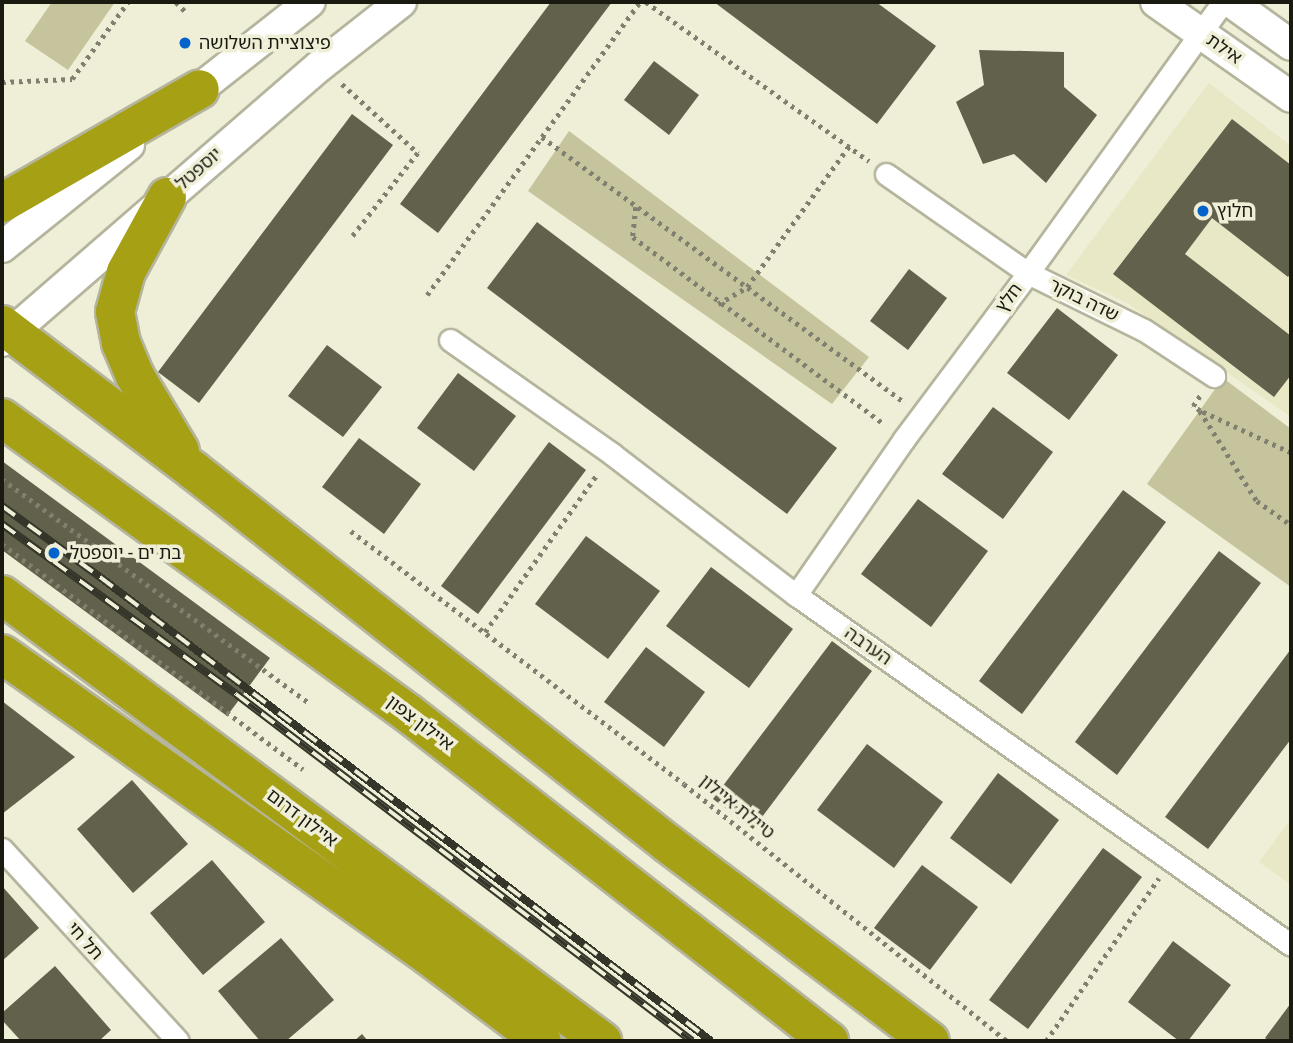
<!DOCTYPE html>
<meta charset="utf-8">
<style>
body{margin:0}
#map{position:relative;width:1293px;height:1043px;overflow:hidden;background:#efeed6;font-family:Roboto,"Noto Sans Hebrew",sans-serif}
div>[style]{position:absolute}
.built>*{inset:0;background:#e8e8c7}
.green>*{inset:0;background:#c5c49c}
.building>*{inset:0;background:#62624c}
.path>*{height:4.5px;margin-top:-2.25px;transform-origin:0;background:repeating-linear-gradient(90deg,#818070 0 3.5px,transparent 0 8.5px)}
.roads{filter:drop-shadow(2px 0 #b5b59e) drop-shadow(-2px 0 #b5b59e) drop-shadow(0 2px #b5b59e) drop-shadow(0 -2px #b5b59e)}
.street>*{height:21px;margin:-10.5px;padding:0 10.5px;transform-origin:10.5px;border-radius:10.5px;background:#fff}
.secondary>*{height:30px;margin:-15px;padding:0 15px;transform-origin:15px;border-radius:15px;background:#fff}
.highway>*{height:38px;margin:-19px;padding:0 19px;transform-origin:19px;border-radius:19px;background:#a6a015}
.rail>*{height:8px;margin-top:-4px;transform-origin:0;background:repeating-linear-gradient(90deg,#efeed6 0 16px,#35352a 0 32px);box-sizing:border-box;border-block:2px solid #35352a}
.dots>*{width:19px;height:19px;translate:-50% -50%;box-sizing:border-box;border:4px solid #efeed6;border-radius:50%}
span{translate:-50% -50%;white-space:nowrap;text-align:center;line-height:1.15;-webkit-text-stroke:7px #efeed6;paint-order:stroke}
.poi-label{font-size:18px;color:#1a1a11}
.left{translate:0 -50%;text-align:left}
.street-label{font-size:18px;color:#1a1a11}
.frame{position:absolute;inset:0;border:4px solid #1a1a11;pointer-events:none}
</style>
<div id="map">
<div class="built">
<div style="clip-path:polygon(1209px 83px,1291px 146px,1291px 417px,1127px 303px,1066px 275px)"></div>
<div style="clip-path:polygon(1291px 819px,1291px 885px,1259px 862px)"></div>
</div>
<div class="green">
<div style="clip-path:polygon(52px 2px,115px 2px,68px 70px,25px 41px)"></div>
<div style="clip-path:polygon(569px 131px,869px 357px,832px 404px,528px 191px)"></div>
<div style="clip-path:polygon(1223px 378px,1291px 429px,1291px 587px,1147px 484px)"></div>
</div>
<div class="building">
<div style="clip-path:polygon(551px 2px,612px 2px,438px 233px,400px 204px)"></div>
<div style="clip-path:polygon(714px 2px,876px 2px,936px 46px,877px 124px)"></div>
<div style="clip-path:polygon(979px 50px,1064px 52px,1064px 87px,1097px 115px,1046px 183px,1014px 154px,983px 164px,956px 102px,984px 85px)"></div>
<div style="clip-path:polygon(654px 61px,699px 95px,669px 135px,624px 100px)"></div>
<div style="clip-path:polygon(352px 114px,393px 145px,199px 403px,158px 372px)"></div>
<div style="clip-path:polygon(1232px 119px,1291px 165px,1291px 273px,1288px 277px,1212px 218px,1185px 254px,1291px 336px,1291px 375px,1274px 397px,1113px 274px)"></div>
<div style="clip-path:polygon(537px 222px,837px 448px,787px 514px,487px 288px)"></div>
<div style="clip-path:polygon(909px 269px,947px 298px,908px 350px,870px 321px)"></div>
<div style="clip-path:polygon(1057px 308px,1118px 355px,1069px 420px,1007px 373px)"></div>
<div style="clip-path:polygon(327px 345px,382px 387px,343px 437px,288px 396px)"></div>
<div style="clip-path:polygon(458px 373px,516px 416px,474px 471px,417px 428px)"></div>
<div style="clip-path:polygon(993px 407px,1053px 452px,1003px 519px,942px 474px)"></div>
<div style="clip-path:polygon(359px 438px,421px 484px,384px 534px,322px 487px)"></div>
<div style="clip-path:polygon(549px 442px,586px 470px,478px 614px,441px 586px)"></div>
<div style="clip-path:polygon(2px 461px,270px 658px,227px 716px,2px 550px)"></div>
<div style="clip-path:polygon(1123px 490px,1166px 522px,1022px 714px,979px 681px)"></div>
<div style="clip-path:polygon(918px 499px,988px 551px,931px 627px,861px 574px)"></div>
<div style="clip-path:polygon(586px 536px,660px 591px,608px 659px,535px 604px)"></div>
<div style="clip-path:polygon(1219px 551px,1261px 583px,1117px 775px,1075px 742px)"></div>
<div style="clip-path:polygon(711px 567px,793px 629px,749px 688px,666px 626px)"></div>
<div style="clip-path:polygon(832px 641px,872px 671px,753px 829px,713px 799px)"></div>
<div style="clip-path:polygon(646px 647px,705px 692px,664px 747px,604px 702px)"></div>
<div style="clip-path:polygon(1291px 649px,1291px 739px,1208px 849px,1165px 817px)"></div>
<div style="clip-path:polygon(2px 701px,75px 757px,2px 814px)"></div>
<div style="clip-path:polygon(867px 744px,943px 802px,894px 868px,817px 810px)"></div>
<div style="clip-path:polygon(998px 773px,1059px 820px,1011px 884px,950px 838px)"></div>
<div style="clip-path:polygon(132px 780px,188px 844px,133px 893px,77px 829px)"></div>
<div style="clip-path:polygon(1103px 848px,1142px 877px,1028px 1029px,989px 1000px)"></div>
<div style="clip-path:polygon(212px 860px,265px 922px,203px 975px,150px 913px)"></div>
<div style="clip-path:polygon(922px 865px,978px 907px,930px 970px,874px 928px)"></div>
<div style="clip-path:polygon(2px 886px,39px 928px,2px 961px)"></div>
<div style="clip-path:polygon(281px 938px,334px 1000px,286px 1041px,260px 1041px,218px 991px)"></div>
<div style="clip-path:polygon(1173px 941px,1231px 985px,1188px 1041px,1179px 1041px,1128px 1002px)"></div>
<div style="clip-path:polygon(55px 966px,111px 1030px,99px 1041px,21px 1041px,2px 1020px,2px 1013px)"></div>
<div style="clip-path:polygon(1291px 1003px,1291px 1041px,1269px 1041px,1265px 1038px)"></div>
<div style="clip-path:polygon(362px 1034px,368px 1041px,354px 1041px)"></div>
</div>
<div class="path">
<div style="left:176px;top:2px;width:16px;rotate:45deg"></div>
<div style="left:646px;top:2px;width:274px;rotate:35.5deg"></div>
<div style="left:2px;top:82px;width:70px;rotate:-2.5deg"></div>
<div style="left:72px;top:79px;width:95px;rotate:-54deg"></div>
<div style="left:342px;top:84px;width:103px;rotate:42.2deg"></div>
<div style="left:418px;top:153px;width:107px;rotate:128.2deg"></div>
<div style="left:542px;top:137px;width:450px;rotate:36.2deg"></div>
<div style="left:636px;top:207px;width:30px;rotate:96deg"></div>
<div style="left:633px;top:237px;width:314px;rotate:36.7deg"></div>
<div style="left:427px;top:295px;width:362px;rotate:-54deg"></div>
<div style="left:718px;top:304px;width:34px;rotate:-30deg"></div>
<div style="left:747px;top:287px;width:174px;rotate:-54.1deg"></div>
<div style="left:1200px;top:411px;width:9px;rotate:-144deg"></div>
<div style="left:1193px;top:406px;width:14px;rotate:-56deg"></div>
<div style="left:1291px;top:453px;width:100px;rotate:-155.2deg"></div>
<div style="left:1200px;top:411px;width:107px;rotate:57.7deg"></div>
<div style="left:1257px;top:501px;width:42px;rotate:35.2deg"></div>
<div style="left:2px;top:479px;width:379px;rotate:36.1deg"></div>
<div style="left:351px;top:531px;width:418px;rotate:37.2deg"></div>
<div style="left:684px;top:784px;width:413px;rotate:38.5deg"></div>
<div style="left:2px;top:544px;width:376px;rotate:36.8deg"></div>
<div style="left:485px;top:632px;width:195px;rotate:-54.6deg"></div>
<div style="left:1046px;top:1041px;width:198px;rotate:-55.3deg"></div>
</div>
<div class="roads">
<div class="street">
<div style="left:886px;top:174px;width:173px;rotate:34.9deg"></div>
<div style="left:1028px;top:273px;width:129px;rotate:26.2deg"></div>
<div style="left:1144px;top:330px;width:84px;rotate:33.3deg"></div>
<div style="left:450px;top:340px;width:198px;rotate:35.1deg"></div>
<div style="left:612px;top:454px;width:232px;rotate:37.5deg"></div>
<div style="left:796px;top:595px;width:606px;rotate:35.26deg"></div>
<div style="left:796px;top:595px;width:190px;rotate:-55.3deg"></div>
<div style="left:904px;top:439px;width:207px;rotate:-53.2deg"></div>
<div style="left:1028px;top:273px;width:334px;rotate:-54.3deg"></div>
<div style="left:2px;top:849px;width:260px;rotate:47.5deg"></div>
</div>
<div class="secondary">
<div style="left:1156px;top:2px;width:165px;rotate:35.1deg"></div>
<div style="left:1231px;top:2px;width:74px;rotate:35.6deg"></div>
<div style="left:184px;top:101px;width:160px;rotate:-38.2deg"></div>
<div style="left:2px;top:247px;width:163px;rotate:-38.8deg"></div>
<div style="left:2px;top:341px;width:422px;rotate:-40.9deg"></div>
<div style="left:321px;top:65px;width:102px;rotate:-38.2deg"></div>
</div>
<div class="highway">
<div style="left:167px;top:197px;width:85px;rotate:118.7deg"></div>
<div style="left:126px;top:272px;width:41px;rotate:105.4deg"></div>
<div style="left:115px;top:312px;width:32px;rotate:79deg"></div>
<div style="left:121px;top:343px;width:36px;rotate:67deg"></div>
<div style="left:135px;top:376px;width:87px;rotate:59deg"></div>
<div style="left:2px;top:203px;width:228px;rotate:-29.9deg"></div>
<div style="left:2px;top:325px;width:240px;rotate:37.2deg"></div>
<div style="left:193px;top:470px;width:603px;rotate:38.2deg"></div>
<div style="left:667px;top:843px;width:329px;rotate:37deg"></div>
<div style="left:2px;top:418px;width:502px;rotate:36deg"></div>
<div style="left:408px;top:713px;width:534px;rotate:37.92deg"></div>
<div style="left:2px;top:595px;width:748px;rotate:36.62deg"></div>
<div style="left:2px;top:654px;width:523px;rotate:35.27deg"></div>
<div style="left:429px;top:956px;width:141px;rotate:37deg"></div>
</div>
</div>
<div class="rail">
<div style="left:2px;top:506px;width:121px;rotate:35.9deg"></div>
<div style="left:100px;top:577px;width:767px;rotate:37.21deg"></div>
<div style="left:2px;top:524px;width:289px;rotate:36deg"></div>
<div style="left:236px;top:694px;width:573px;rotate:37.27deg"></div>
</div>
<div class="dots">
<div style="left:185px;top:43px;background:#0363cb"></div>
<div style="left:1203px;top:211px;background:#0363cb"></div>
<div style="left:54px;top:553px;background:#0363cb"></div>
</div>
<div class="poi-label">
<span class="left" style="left:199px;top:43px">פיצוציית השלושה</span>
<span class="left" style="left:1217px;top:211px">חלוץ</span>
<span class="left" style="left:70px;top:553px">בת ים - יוספטל</span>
</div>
<div class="street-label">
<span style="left:1224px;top:49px;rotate:35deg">אילת</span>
<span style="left:199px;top:169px;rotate:-41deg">יוספטל</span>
<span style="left:1009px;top:298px;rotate:-53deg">חלץ</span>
<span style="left:1084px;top:300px;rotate:26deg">שדה בוקר</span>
<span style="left:868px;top:646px;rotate:35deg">הערבה</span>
<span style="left:420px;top:723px;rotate:37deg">איילון צפון</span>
<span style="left:737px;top:807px;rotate:39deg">טיילת איילון</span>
<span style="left:302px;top:818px;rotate:37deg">איילון דרום</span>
<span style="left:85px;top:941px;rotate:48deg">תל חי</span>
</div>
<div class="frame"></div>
</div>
